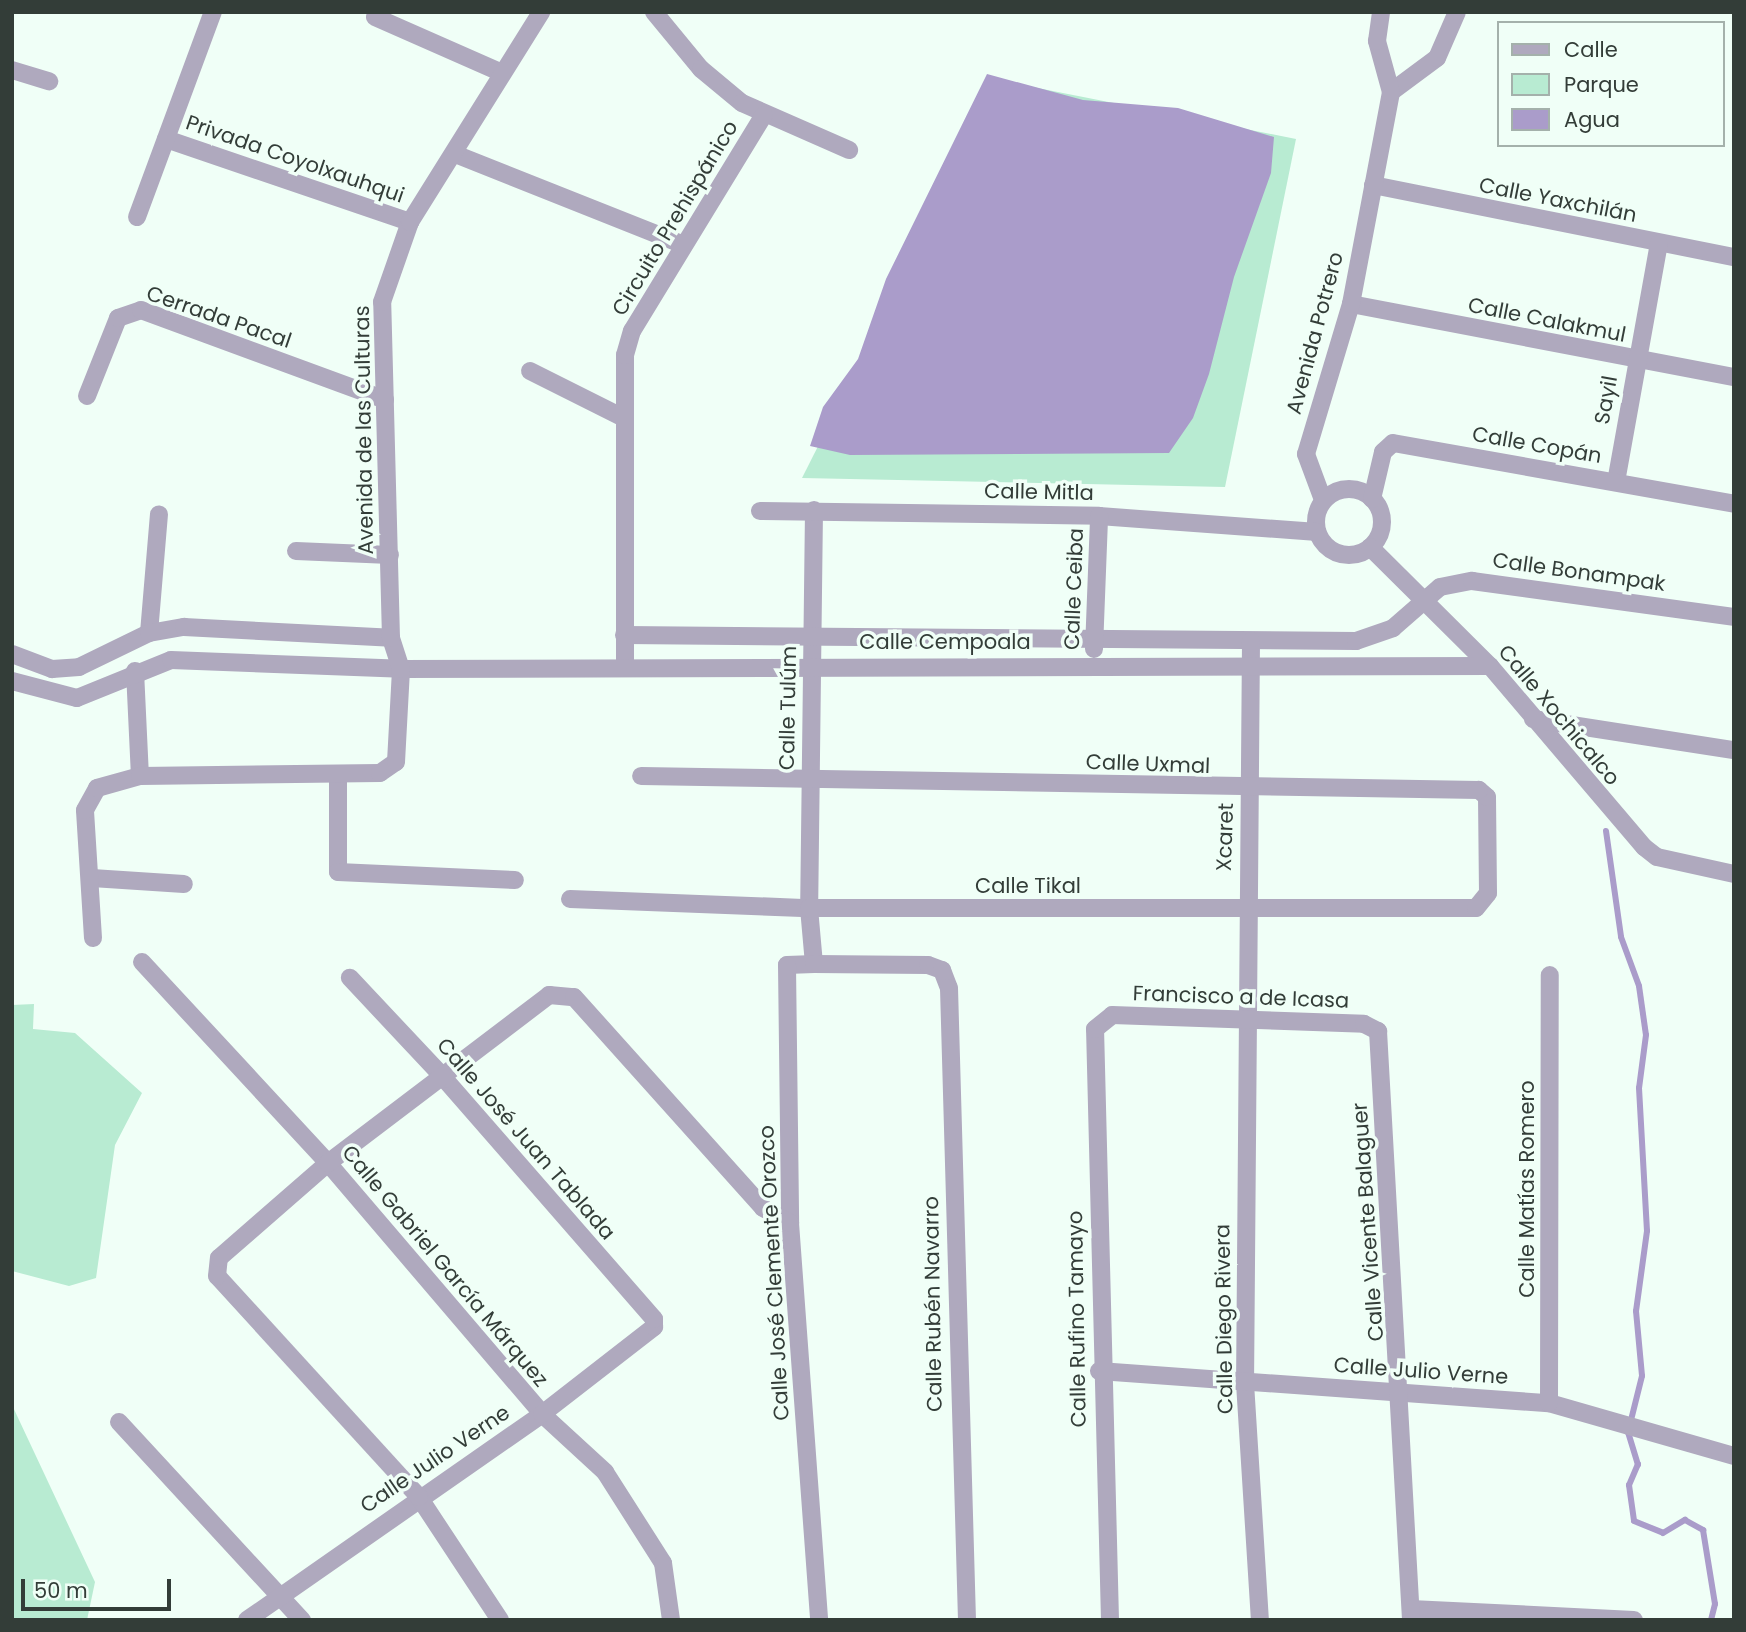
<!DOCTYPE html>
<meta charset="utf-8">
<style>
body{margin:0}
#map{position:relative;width:1746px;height:1632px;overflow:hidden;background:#f0fff7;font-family:Poppins,sans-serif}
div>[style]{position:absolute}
.green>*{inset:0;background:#b8ebd2}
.water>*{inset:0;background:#aa9cca}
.stream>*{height:6px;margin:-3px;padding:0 3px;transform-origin:3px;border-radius:3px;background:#aa9cca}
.street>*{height:18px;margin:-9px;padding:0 9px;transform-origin:9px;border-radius:9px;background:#afa9be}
.street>.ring{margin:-9px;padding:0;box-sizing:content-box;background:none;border:18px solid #afa9be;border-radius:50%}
span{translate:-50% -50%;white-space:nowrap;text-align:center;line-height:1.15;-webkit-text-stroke:7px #f0fff7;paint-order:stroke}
.street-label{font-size:21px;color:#333d38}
.frame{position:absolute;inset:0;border:14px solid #333d38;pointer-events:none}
.legend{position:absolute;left:1497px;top:21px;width:228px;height:126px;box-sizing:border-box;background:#f0fff7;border:2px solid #a4b1ab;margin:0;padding:9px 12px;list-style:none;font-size:21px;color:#333d38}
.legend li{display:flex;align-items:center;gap:14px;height:35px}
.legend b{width:35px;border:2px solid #a4b1ab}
.scale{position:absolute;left:21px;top:1579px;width:150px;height:32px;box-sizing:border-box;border:4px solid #333d38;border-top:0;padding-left:9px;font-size:21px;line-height:24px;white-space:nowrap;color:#333d38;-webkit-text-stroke:5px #f0fff7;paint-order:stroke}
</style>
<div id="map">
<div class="green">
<div style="clip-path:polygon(1002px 81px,1296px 139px,1225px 487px,802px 478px)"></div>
<div style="clip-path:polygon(34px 1004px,33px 1029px,75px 1033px,142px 1093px,115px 1145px,96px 1278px,69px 1286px,12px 1271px,12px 1005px)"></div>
<div style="clip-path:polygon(12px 1405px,95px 1582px,87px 1620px,12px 1620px)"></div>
</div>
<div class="water">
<div style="clip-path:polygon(987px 74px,1083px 100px,1178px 108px,1274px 137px,1271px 173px,1234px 277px,1209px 374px,1193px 418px,1169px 453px,850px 455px,810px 446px,823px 407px,858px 359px,886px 279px)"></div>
</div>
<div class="stream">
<div style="left:1606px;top:831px;width:107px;rotate:81.9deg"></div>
<div style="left:1621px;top:937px;width:52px;rotate:69.8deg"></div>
<div style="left:1639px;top:986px;width:49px;rotate:81.9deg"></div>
<div style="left:1646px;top:1035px;width:53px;rotate:97.5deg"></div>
<div style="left:1639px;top:1088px;width:143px;rotate:86.8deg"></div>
<div style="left:1647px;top:1231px;width:81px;rotate:97.8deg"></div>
<div style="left:1636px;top:1311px;width:65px;rotate:84.7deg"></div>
<div style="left:1642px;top:1376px;width:58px;rotate:104deg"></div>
<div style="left:1628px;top:1432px;width:34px;rotate:73deg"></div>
<div style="left:1638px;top:1464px;width:23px;rotate:113deg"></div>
<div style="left:1629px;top:1485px;width:36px;rotate:82deg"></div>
<div style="left:1634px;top:1521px;width:31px;rotate:22deg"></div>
<div style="left:1663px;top:1533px;width:26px;rotate:-31deg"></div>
<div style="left:1685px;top:1520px;width:21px;rotate:29deg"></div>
<div style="left:1703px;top:1530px;width:75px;rotate:80.8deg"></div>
<div style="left:1715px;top:1604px;width:16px;rotate:104deg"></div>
</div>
<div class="street">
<div style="left:654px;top:12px;width:74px;rotate:50.5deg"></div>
<div style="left:701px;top:69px;width:53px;rotate:39.7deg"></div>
<div style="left:742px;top:103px;width:117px;rotate:23.7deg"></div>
<div style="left:375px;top:17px;width:139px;rotate:23.8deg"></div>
<div style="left:12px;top:70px;width:39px;rotate:17deg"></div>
<div style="left:1391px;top:92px;width:57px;rotate:-36.5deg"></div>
<div style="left:1437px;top:58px;width:50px;rotate:-66.5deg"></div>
<div style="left:166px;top:139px;width:258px;rotate:18.8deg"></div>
<div style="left:455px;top:154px;width:246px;rotate:21.7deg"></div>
<div style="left:1373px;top:185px;width:368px;rotate:11.3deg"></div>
<div style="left:137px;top:217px;width:219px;rotate:-69.7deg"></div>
<div style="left:1351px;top:304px;width:390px;rotate:10.8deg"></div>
<div style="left:530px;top:371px;width:101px;rotate:26.6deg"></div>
<div style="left:87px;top:396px;width:84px;rotate:-68.3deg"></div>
<div style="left:118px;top:318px;width:24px;rotate:-19deg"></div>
<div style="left:141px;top:310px;width:260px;rotate:20.2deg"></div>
<div style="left:1616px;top:482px;width:242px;rotate:-79.8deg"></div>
<div class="ring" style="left:1316px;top:489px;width:48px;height:48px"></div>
<div style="left:1372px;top:499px;width:48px;rotate:-76.8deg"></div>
<div style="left:1383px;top:452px;width:13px;rotate:-42deg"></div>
<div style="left:1393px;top:443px;width:346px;rotate:10.1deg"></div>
<div style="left:1323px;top:500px;width:49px;rotate:-110.3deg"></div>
<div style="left:1306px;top:454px;width:157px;rotate:-73.3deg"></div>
<div style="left:1351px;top:304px;width:216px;rotate:-79.3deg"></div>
<div style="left:1391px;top:92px;width:53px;rotate:-105.4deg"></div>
<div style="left:1377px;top:41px;width:29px;rotate:-82deg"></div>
<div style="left:814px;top:510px;width:398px;rotate:90.7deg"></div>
<div style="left:809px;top:908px;width:56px;rotate:84.9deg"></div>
<div style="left:814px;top:964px;width:27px;rotate:178deg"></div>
<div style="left:787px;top:965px;width:258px;rotate:89.3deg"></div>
<div style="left:790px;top:1223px;width:398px;rotate:85.8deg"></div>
<div style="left:760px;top:511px;width:339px;rotate:0.8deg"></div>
<div style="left:1099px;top:516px;width:219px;rotate:4.2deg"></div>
<div style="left:1370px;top:547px;width:169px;rotate:44.8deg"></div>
<div style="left:1490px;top:666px;width:238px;rotate:49.6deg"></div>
<div style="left:1644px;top:847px;width:16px;rotate:38deg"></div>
<div style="left:1657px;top:857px;width:79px;rotate:12.4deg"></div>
<div style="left:296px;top:551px;width:94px;rotate:2.4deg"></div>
<div style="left:149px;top:633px;width:119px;rotate:-85.2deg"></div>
<div style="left:624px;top:635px;width:732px;rotate:0.47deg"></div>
<div style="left:1356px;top:641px;width:39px;rotate:-19deg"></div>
<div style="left:1393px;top:628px;width:62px;rotate:-41.1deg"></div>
<div style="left:1440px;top:587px;width:33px;rotate:-11deg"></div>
<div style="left:1472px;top:581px;width:264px;rotate:7.8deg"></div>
<div style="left:1251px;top:641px;width:742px;rotate:90.46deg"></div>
<div style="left:1245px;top:1383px;width:237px;rotate:86.4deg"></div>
<div style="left:1094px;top:649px;width:133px;rotate:-87.8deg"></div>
<div style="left:12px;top:654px;width:43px;rotate:20.6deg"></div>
<div style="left:52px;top:669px;width:27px;rotate:-4deg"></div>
<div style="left:79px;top:667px;width:78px;rotate:-25.9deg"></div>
<div style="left:149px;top:633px;width:36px;rotate:-10deg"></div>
<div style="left:184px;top:627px;width:207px;rotate:3deg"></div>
<div style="left:625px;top:666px;width:311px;rotate:-90deg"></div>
<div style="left:625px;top:355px;width:25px;rotate:-74deg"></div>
<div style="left:632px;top:331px;width:253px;rotate:-58.6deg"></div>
<div style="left:135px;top:671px;width:105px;rotate:87.3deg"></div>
<div style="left:12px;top:681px;width:67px;rotate:14.7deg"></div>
<div style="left:77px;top:698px;width:101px;rotate:-22deg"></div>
<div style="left:171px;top:660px;width:230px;rotate:2.2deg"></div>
<div style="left:401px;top:669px;width:1089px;rotate:-0.16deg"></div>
<div style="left:1533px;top:719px;width:203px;rotate:8.8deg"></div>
<div style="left:338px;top:774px;width:98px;rotate:90deg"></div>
<div style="left:338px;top:872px;width:177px;rotate:2.6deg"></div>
<div style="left:92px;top:878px;width:92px;rotate:3.7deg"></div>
<div style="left:570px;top:899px;width:239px;rotate:2.2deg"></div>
<div style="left:809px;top:908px;width:667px"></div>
<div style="left:1476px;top:908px;width:19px;rotate:-51deg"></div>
<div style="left:1488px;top:893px;width:96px;rotate:-90.6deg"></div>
<div style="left:1487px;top:797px;width:11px;rotate:-139deg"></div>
<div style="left:1479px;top:790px;width:838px;rotate:-179.04deg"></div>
<div style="left:93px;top:938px;width:128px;rotate:-93.6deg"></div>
<div style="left:85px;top:810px;width:25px;rotate:-61deg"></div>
<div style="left:97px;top:788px;width:45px;rotate:-15.6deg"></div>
<div style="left:140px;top:776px;width:240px;rotate:-0.7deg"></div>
<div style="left:380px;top:773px;width:19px;rotate:-35deg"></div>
<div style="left:396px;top:762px;width:93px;rotate:-86.9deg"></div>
<div style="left:401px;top:669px;width:33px;rotate:-108deg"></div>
<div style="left:391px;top:638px;width:336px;rotate:-91.5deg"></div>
<div style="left:382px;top:302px;width:85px;rotate:-70.7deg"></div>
<div style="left:410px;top:222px;width:248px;rotate:-58deg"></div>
<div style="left:142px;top:962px;width:274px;rotate:47.2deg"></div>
<div style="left:328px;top:1163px;width:330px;rotate:49.5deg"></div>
<div style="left:542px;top:1414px;width:86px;rotate:42.6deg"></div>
<div style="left:605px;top:1472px;width:108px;rotate:57.5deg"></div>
<div style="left:663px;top:1563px;width:58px;rotate:82deg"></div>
<div style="left:814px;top:964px;width:114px;rotate:0.5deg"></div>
<div style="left:928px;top:965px;width:15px;rotate:20deg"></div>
<div style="left:942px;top:970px;width:19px;rotate:69deg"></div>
<div style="left:949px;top:988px;width:632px;rotate:88.37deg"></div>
<div style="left:1099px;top:1371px;width:451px;rotate:4.1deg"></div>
<div style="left:1549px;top:1403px;width:192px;rotate:16deg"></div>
<div style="left:1549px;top:1403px;width:428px;rotate:-89.9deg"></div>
<div style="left:119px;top:1422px;width:270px;rotate:47.3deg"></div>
<div style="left:1411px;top:1609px;width:223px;rotate:2.8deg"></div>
<div style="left:247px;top:1620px;width:360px;rotate:-34.9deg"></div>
<div style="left:542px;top:1414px;width:142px;rotate:-37.8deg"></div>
<div style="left:654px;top:1327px;width:8px;rotate:-90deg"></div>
<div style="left:654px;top:1319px;width:318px;rotate:-131.1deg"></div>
<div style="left:445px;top:1079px;width:139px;rotate:-133.2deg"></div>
<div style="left:500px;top:1620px;width:147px;rotate:-123.4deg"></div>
<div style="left:419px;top:1497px;width:299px;rotate:-132.4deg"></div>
<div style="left:217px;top:1276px;width:18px;rotate:-84deg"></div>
<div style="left:219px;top:1258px;width:145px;rotate:-41.1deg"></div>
<div style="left:328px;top:1163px;width:278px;rotate:-37.2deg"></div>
<div style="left:549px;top:995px;width:25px;rotate:5deg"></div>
<div style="left:574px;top:997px;width:283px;rotate:48.1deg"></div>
<div style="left:763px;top:1208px;width:31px;rotate:29deg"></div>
<div style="left:1110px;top:1620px;width:591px;rotate:-91.45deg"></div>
<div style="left:1095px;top:1029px;width:22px;rotate:-39deg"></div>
<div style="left:1112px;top:1015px;width:252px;rotate:2deg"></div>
<div style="left:1364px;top:1024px;width:16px;rotate:27deg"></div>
<div style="left:1378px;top:1031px;width:590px;rotate:86.79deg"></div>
</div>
<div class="street-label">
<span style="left:295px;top:159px;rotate:19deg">Privada Coyolxauhqui</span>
<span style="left:1558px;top:200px;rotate:11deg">Calle Yaxchilán</span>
<span style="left:675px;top:218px;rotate:-59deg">Circuito Prehispánico</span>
<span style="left:219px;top:317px;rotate:19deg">Cerrada Pacal</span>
<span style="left:1547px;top:320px;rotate:11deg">Calle Calakmul</span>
<span style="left:1315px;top:333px;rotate:-75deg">Avenida Potrero</span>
<span style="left:1606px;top:400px;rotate:-80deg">Sayil</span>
<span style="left:364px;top:430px;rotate:-91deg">Avenida de las Culturas</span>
<span style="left:1537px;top:445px;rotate:10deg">Calle Copán</span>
<span style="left:1039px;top:492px;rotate:1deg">Calle Mitla</span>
<span style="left:1579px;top:572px;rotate:8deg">Calle Bonampak</span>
<span style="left:1074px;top:589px;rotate:-88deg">Calle Ceiba</span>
<span style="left:945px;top:642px">Calle Cempoala</span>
<span style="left:788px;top:708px;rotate:-89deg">Calle Tulúm</span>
<span style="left:1559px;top:715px;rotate:50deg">Calle Xochicalco</span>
<span style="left:1148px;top:764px;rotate:2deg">Calle Uxmal</span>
<span style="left:1225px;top:837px;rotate:-88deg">Xcaret</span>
<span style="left:1028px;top:886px">Calle Tikal</span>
<span style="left:1241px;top:997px;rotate:2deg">Francisco a de Icasa</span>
<span style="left:526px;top:1139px;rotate:49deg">Calle José Juan Tablada</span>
<span style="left:1527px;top:1189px;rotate:-90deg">Calle Matías Romero</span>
<span style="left:1368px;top:1222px;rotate:-94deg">Calle Vicente Balaguer</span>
<span style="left:445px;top:1266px;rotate:50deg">Calle Gabriel García Márquez</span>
<span style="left:774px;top:1273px;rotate:-93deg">Calle José Clemente Orozco</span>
<span style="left:933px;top:1304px;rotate:-91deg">Calle Rubén Navarro</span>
<span style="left:1077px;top:1319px;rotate:-91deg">Calle Rufino Tamayo</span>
<span style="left:1224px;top:1319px;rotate:-91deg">Calle Diego Rivera</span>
<span style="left:1421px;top:1371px;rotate:4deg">Calle Julio Verne</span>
<span style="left:435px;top:1459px;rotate:-34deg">Calle Julio Verne</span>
</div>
<div class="frame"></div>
<ul class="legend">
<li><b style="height:9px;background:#afa9be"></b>Calle</li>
<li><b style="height:19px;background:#b8ebd2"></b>Parque</li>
<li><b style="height:19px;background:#aa9cca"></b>Agua</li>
</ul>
<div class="scale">50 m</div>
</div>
